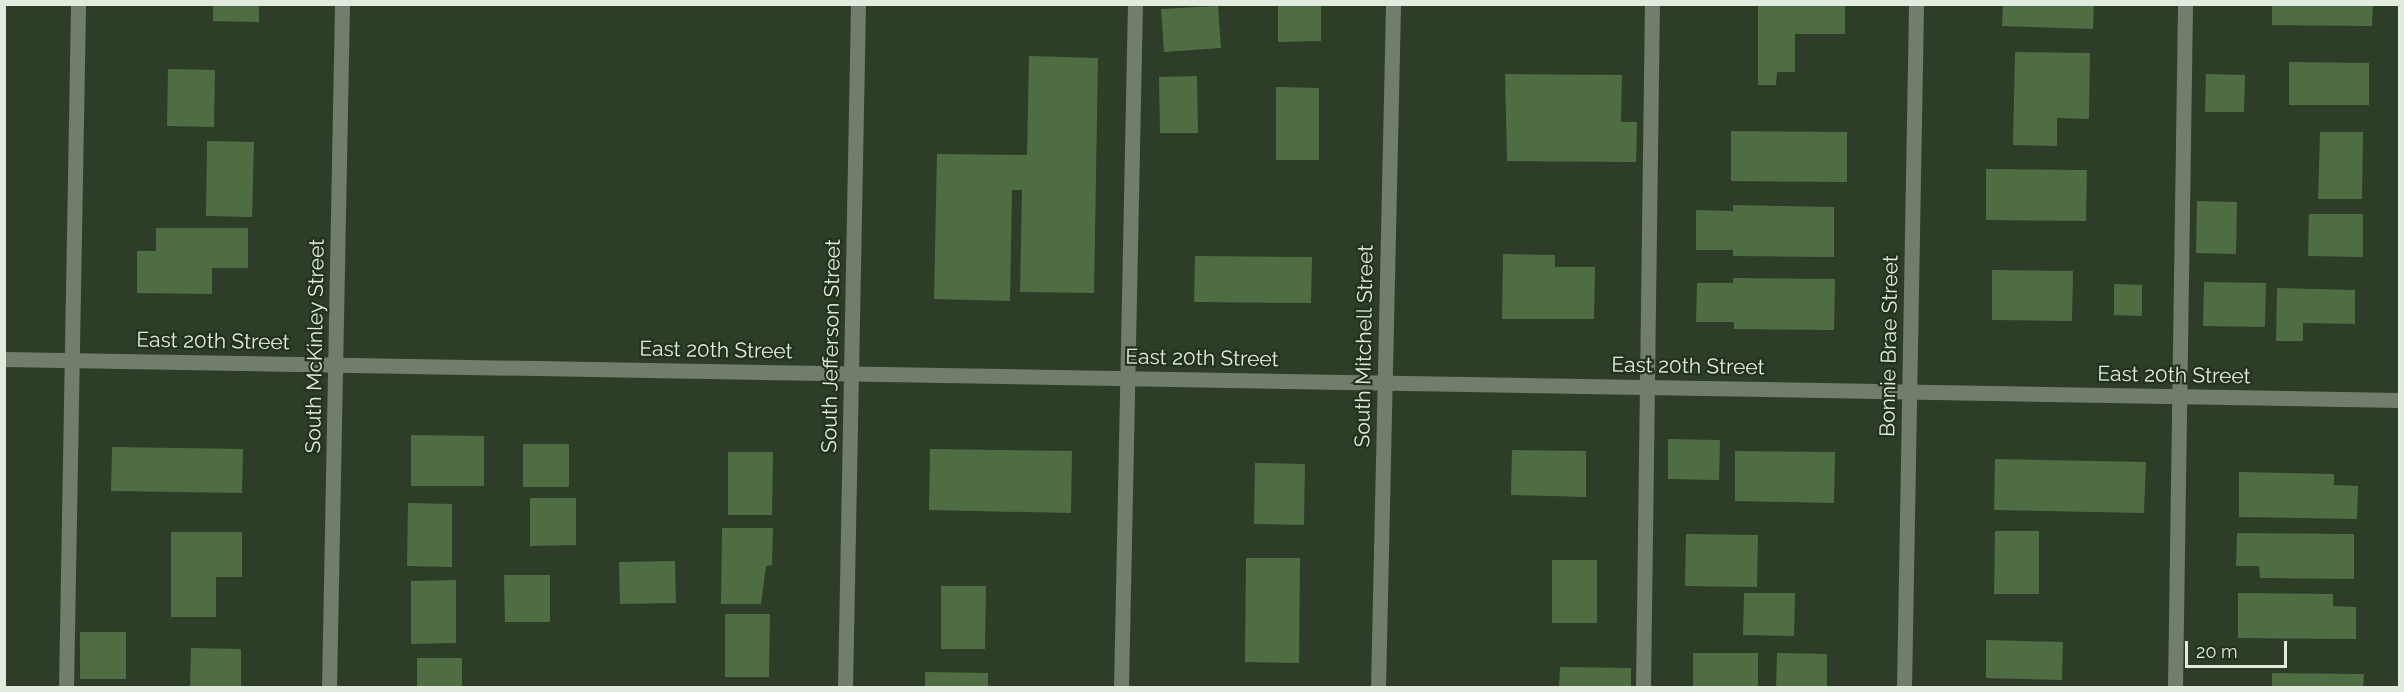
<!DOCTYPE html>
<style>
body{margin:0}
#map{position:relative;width:2404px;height:692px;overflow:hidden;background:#2d3d27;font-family:Raleway,sans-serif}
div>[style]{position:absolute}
.building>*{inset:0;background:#4f6d43}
.minor>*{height:15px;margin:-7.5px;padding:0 7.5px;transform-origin:7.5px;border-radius:7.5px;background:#717e6b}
span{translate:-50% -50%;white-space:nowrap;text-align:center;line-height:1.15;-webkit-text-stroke:4.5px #23321d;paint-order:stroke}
.street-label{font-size:21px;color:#e2ecde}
.frame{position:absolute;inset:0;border:6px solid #e2ecde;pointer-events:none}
.scale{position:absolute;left:2185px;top:641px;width:102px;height:27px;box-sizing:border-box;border:3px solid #e2ecde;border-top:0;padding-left:8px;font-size:18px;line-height:21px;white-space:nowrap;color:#e2ecde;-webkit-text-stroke:4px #23321d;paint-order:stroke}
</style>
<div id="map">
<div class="building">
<div style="clip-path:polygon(213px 4px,259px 4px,259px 22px,213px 21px)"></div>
<div style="clip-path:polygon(1278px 4px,1321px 4px,1321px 41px,1278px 42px)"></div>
<div style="clip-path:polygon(1758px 4px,1845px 4px,1845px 34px,1795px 34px,1795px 72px,1777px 72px,1776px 85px,1758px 85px)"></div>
<div style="clip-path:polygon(2003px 4px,2094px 4px,2093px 29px,2002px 26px)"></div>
<div style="clip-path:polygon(2272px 4px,2373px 4px,2372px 26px,2272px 25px)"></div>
<div style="clip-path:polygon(1218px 6px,1221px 48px,1164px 52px,1161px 9px)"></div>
<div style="clip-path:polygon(2015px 52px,2090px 53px,2089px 119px,2057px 118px,2057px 146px,2013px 145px)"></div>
<div style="clip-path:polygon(1029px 56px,1098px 58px,1094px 293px,1020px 292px,1022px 190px,1012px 190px,1010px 301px,934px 299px,937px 154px,1027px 155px)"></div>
<div style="clip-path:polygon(2289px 62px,2369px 63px,2369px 105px,2289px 105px)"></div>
<div style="clip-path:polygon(168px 69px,215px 70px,214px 127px,167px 126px)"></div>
<div style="clip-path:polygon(1505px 74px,1622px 75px,1621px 122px,1637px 122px,1636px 162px,1507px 161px)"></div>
<div style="clip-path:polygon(2206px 74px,2245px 75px,2244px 112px,2205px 112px)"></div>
<div style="clip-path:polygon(1197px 76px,1198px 133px,1160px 133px,1159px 77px)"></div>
<div style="clip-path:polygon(1276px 87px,1319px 88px,1319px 160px,1276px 160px)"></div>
<div style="clip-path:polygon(1731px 131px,1847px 132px,1847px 182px,1731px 181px)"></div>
<div style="clip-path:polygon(2320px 132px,2363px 132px,2362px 199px,2318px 199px)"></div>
<div style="clip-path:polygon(207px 141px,254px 142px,252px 217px,206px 216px)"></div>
<div style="clip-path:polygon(1986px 169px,2087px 170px,2086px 221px,1986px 220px)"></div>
<div style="clip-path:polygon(2197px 201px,2237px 202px,2236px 254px,2196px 253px)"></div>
<div style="clip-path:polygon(1733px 205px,1834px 207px,1834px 257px,1733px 256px,1733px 250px,1696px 250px,1696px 210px,1733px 211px)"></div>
<div style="clip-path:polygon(2309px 214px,2363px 214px,2363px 257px,2308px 256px)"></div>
<div style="clip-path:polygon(156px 228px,248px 228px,248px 268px,212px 268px,212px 294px,137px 293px,137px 251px,156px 251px)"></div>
<div style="clip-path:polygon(1503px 254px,1555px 255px,1555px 267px,1595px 267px,1594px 319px,1502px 319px)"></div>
<div style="clip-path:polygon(1195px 256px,1312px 257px,1311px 303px,1194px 302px)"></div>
<div style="clip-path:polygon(1992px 270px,2073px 271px,2072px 321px,1992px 320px)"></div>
<div style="clip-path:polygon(1733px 278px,1835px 279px,1834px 330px,1734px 329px,1734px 322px,1696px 322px,1697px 283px,1733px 283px)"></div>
<div style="clip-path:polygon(2204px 282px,2266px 283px,2265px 327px,2203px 326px)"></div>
<div style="clip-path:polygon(2114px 284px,2142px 285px,2142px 316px,2114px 315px)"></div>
<div style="clip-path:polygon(2277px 288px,2355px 290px,2355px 324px,2303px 323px,2303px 341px,2276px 341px)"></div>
<div style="clip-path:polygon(411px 435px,484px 436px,484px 486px,411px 486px)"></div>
<div style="clip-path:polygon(1668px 439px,1720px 440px,1719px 480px,1668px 479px)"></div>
<div style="clip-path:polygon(523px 444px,569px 444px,569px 487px,523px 487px)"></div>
<div style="clip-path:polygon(112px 447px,243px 449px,242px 493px,111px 491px)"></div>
<div style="clip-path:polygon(930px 449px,1072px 451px,1071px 513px,929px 510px)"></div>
<div style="clip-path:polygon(1512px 450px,1586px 451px,1586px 497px,1511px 495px)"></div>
<div style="clip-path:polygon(1735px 451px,1835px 452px,1834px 503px,1735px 501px)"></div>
<div style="clip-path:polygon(728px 452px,773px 452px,772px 515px,728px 515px)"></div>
<div style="clip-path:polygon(1995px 459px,2146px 462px,2144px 513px,1994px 510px)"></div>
<div style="clip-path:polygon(1255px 463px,1305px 464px,1304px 525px,1254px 524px)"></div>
<div style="clip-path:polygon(2239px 472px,2334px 474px,2334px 485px,2358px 486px,2357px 519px,2239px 517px)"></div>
<div style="clip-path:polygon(530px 498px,576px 498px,576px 545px,530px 546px)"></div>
<div style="clip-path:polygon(408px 503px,452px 504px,452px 567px,407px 566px)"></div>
<div style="clip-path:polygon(722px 528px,773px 528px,772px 565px,766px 566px,761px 604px,721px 604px)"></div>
<div style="clip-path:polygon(1995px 531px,2039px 531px,2039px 594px,1994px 594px)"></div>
<div style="clip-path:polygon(171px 532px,242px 532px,242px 577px,216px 577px,216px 617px,171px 617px)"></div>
<div style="clip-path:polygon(2237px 533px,2354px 534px,2354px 579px,2260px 578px,2259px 566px,2236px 566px)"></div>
<div style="clip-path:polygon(1686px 534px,1758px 535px,1757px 587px,1685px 586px)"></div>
<div style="clip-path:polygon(1246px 558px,1300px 558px,1299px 663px,1245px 662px)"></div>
<div style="clip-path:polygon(1552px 560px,1597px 560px,1597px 623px,1552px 623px)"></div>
<div style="clip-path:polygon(675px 561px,676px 603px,620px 604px,619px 562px)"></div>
<div style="clip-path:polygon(504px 575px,550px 575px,550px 622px,505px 622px)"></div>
<div style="clip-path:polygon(456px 580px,456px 643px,411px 644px,411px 581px)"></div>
<div style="clip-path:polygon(941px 586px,986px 586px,985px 649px,941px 649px)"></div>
<div style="clip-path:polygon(1744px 593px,1795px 593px,1794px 636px,1743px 635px)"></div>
<div style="clip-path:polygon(2238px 593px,2333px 594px,2333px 606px,2356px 607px,2356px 639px,2238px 638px)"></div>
<div style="clip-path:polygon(725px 614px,770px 614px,769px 677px,725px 677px)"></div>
<div style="clip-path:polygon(80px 632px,126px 632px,126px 679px,80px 679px)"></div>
<div style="clip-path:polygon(1986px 640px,2063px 642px,2062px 680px,1986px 678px)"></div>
<div style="clip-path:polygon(191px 648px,241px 649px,241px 688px,190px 688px)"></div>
<div style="clip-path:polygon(1693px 653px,1758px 653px,1758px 688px,1693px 688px)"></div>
<div style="clip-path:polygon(1777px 653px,1827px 654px,1827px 688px,1776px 688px)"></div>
<div style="clip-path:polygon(417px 658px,462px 658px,462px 688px,417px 688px)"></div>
<div style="clip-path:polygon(1560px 667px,1631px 668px,1631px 688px,1559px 688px)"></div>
<div style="clip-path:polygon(925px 672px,988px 673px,988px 688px,925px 688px)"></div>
<div style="clip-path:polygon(2272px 673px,2364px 674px,2363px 688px,2272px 688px)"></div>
</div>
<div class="minor">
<div style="left:4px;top:359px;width:2396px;rotate:0.98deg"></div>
<div style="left:66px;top:688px;width:684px;rotate:-88.99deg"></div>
<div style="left:329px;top:688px;width:684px;rotate:-88.91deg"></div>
<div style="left:845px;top:688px;width:684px;rotate:-88.91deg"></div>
<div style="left:1121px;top:688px;width:684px;rotate:-88.83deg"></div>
<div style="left:1378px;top:688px;width:684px;rotate:-88.74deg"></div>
<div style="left:1643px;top:688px;width:684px;rotate:-89.25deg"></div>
<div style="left:1904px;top:688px;width:684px;rotate:-88.99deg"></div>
<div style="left:2175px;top:688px;width:684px;rotate:-89.16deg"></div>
</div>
<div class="street-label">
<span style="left:213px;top:341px;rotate:1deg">East 20th Street</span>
<span style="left:315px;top:346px;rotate:-89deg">South McKinley Street</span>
<span style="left:831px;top:346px;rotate:-89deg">South Jefferson Street</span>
<span style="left:1364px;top:346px;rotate:-89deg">South Mitchell Street</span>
<span style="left:1889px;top:346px;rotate:-89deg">Bonnie Brae Street</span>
<span style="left:716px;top:350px;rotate:1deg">East 20th Street</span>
<span style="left:1202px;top:358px;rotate:1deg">East 20th Street</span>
<span style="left:1688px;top:366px;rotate:1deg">East 20th Street</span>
<span style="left:2174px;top:375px;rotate:1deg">East 20th Street</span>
</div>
<div class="frame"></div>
<div class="scale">20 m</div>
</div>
